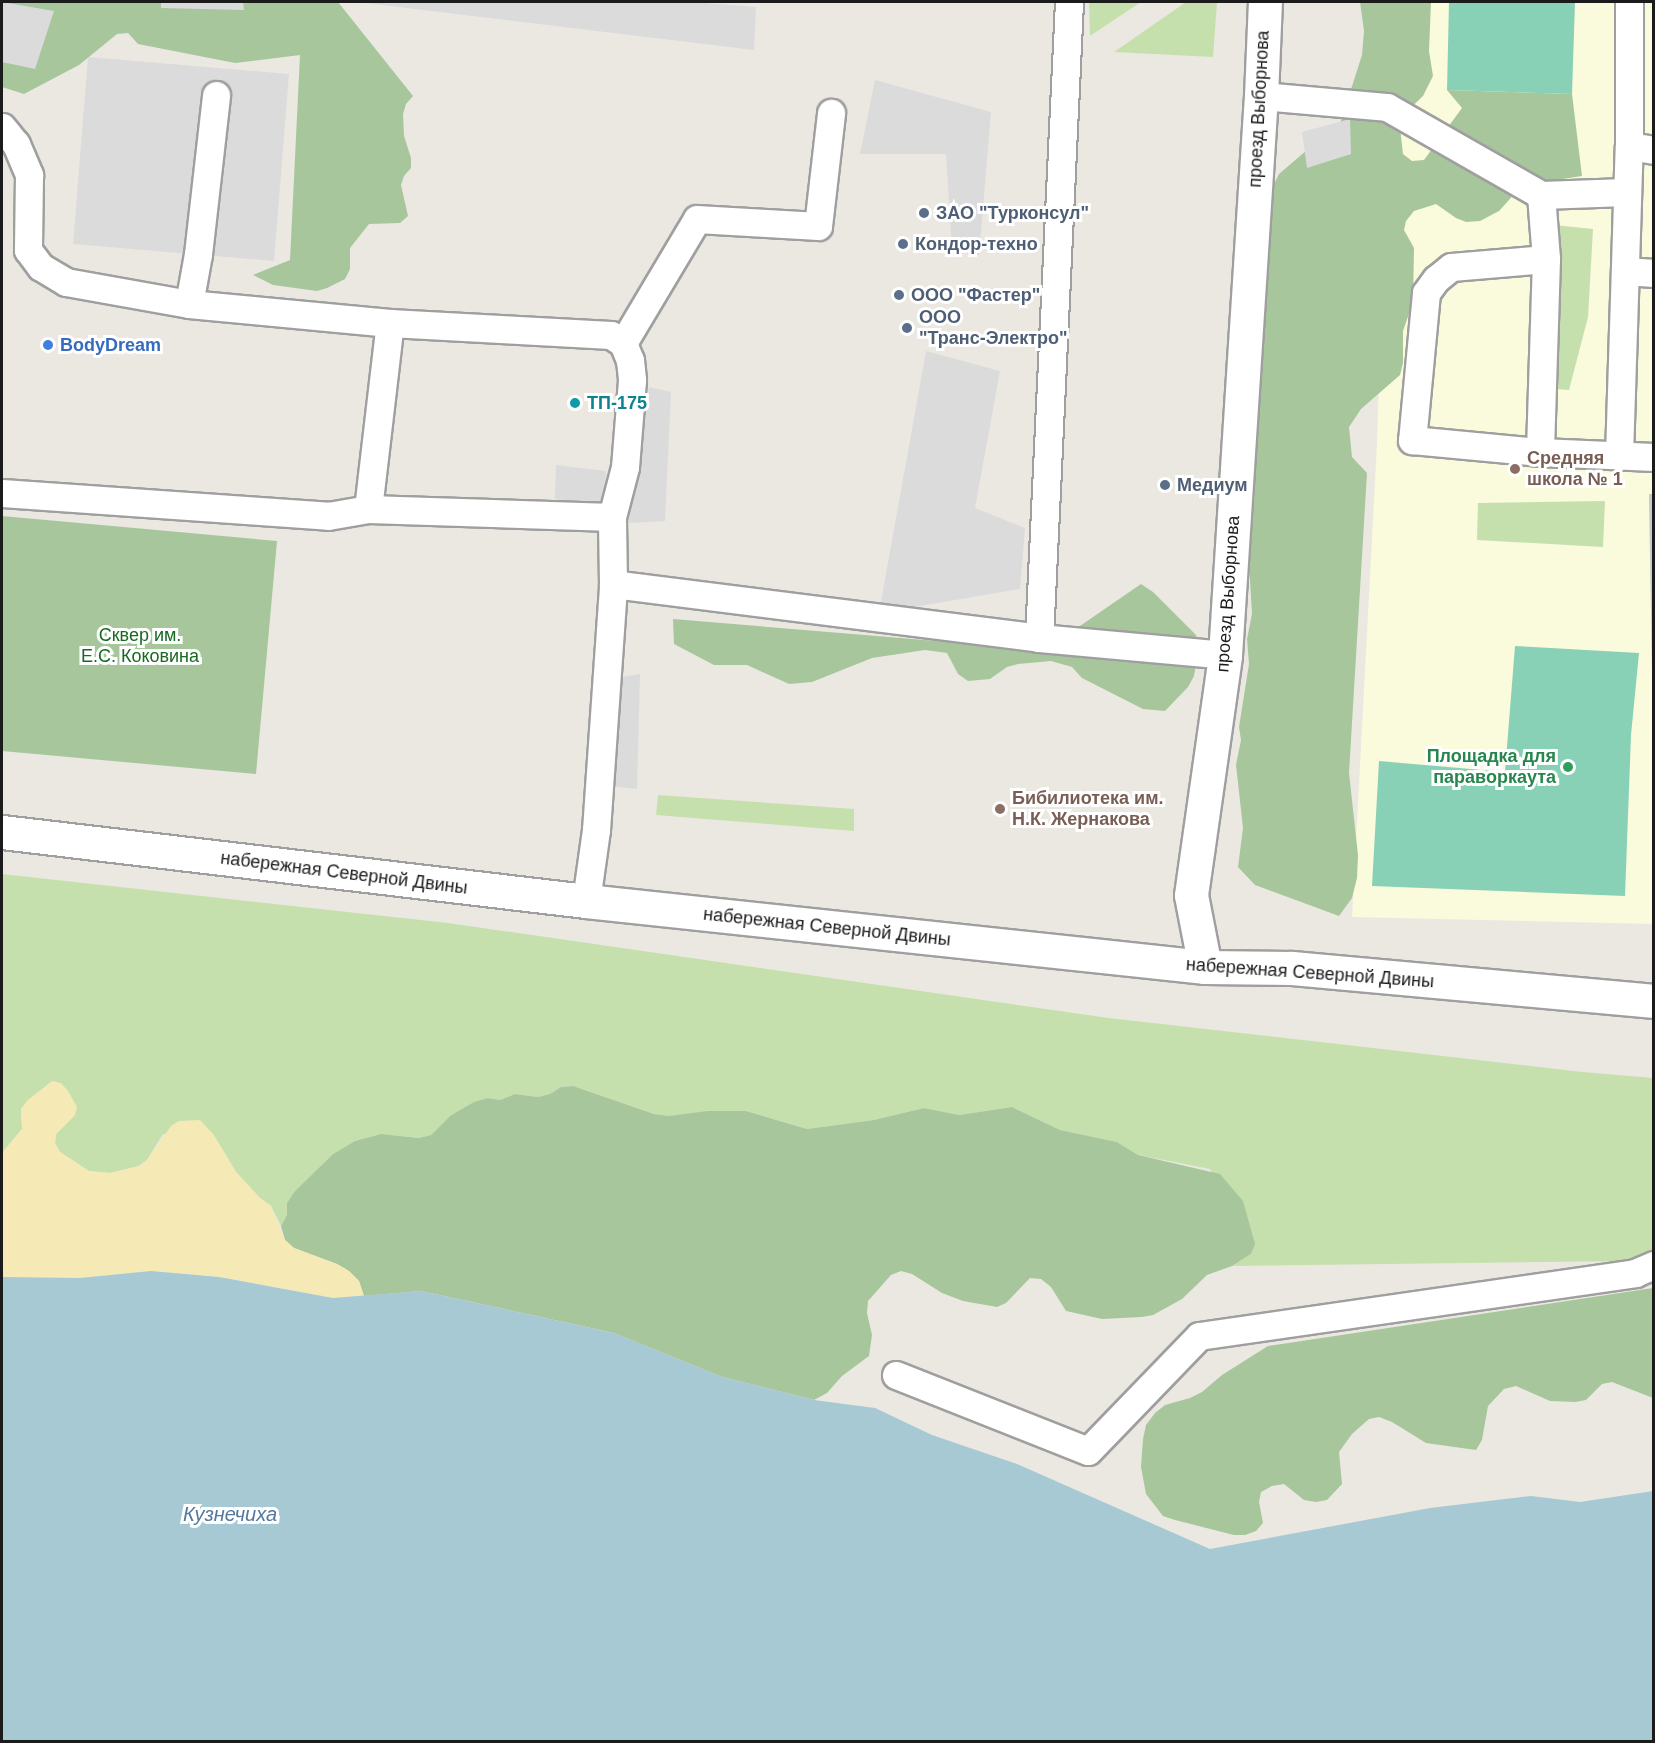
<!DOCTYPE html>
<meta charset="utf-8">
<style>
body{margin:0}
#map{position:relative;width:1655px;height:1743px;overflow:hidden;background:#ebe8e2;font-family:Arial,sans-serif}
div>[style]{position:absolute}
.education>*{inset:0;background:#fafadc}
.religious>*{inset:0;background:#c9c9c9}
.grass>*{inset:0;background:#c6e0ad}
.forest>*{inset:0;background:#a7c69c}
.sand>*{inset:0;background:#f5e9b6}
.pitch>*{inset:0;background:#89d1b6}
.parking>*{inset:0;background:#dbdbdb}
.water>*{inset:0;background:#a7c9d4}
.roads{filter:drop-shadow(2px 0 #9f9f9f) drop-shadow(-2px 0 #9f9f9f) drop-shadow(0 2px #9f9f9f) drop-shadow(0 -2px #9f9f9f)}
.service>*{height:27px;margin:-13.5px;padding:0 13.5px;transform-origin:13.5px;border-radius:13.5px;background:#fff}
.minor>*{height:33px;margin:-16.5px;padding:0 16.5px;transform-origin:16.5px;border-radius:16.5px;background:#fff}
.tertiary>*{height:33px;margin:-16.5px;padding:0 16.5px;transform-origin:16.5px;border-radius:16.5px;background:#fff}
.dots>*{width:16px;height:16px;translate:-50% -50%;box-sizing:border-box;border:3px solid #fff;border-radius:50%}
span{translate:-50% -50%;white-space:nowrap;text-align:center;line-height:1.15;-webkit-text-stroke:6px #fff;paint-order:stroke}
.street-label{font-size:18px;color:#1b1b1b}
.service-label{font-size:18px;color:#4e5e75;font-weight:700}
.left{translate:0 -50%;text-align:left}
.shop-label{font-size:18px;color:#366cbe;font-weight:700}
.culture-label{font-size:18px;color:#0d838f;font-weight:700}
.education-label{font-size:18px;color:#785e54;font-weight:700}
.park-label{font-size:18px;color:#186a20}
.leisure-label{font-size:18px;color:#27864d;font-weight:700}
.right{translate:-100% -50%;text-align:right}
.water-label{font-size:20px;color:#54789e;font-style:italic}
.frame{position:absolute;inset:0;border:3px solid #1b1b1b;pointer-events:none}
</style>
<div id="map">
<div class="education">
<div style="clip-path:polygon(1391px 2px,1653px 2px,1654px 494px,1649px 494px,1653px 729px,1653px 924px,1352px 917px,1377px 443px)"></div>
</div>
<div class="religious">
<div style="clip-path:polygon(1649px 494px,1654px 494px,1653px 729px)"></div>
</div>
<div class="grass">
<div style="clip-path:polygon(1089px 2px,1141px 2px,1090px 36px)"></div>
<div style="clip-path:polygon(1186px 2px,1217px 2px,1213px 57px,1114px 52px)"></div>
<div style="clip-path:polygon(1554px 225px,1593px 229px,1588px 317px,1569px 390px,1555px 389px)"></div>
<div style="clip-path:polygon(1605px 501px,1603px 547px,1477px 540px,1478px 503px)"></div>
<div style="clip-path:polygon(658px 795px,854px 809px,854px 831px,656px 815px)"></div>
<div style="clip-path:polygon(2px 874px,448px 923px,1109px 1018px,1583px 1072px,1653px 1078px,1653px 1253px,1626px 1261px,1232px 1266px,1251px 1254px,1210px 1169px,1138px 1155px,1117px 1142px,1060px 1130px,1012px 1107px,959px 1115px,924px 1108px,874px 1120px,807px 1129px,746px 1111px,669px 1116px,654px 1114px,573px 1086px,561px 1087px,550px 1094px,538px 1097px,515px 1094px,500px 1100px,488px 1098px,450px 1116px,431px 1135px,419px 1138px,381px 1134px,355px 1141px,333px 1154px,294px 1192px,287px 1203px,287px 1215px,281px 1226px,271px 1206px,260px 1198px,236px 1172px,213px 1134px,163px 1134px,147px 1160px,139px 1166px,110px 1173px,89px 1171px,60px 1152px,55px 1143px,56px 1134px,75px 1115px,44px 1089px,28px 1100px,21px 1109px,22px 1129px,2px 1153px)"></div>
</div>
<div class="forest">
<div style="clip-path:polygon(2px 2px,338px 2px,413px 96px,406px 104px,403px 114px,404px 136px,411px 158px,411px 168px,404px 176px,401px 185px,408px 216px,400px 223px,369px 224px,350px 248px,350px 269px,345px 279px,327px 288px,317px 291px,273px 285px,253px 275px,290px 260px,300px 55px,235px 63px,138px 44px,128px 33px,117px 34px,79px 65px,24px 94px,2px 87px)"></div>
<div style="clip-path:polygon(1360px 2px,1431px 2px,1429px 51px,1433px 76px,1423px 96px,1399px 119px,1403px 154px,1412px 161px,1424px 160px,1462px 108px,1447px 90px,1572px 94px,1582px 176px,1550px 181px,1538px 178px,1527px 180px,1499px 211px,1480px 221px,1466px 222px,1456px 218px,1436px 204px,1414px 211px,1406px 221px,1404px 230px,1414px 248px,1413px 302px,1403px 331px,1403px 363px,1400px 375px,1361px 409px,1349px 427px,1352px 457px,1367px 473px,1349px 773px,1358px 855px,1357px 878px,1352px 898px,1339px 916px,1255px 885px,1238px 867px,1243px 828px,1236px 765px,1241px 740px,1239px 727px,1249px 664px,1247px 639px,1252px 614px,1248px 546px,1255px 494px,1252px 441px,1263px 298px,1268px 261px,1268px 212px,1273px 186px,1279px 174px,1307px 150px,1338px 130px,1362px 55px,1364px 31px)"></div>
<div style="clip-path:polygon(2px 516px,277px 541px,256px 774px,2px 751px)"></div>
<div style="clip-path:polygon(1141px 584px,1153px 592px,1196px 635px,1199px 645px,1194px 676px,1188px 687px,1165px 711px,1143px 709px,1082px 678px,1072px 667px,1051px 661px,1018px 664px,1007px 667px,990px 679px,968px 681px,958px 674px,947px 653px,925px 650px,872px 658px,812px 682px,789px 684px,747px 665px,714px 665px,674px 644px,673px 619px,1045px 650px)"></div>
<div style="clip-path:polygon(573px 1086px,654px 1114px,669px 1116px,708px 1111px,746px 1111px,807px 1129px,874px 1120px,924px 1108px,959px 1115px,1012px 1107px,1060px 1130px,1117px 1142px,1138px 1155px,1220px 1174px,1243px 1201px,1255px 1244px,1251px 1254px,1232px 1266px,1207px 1275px,1182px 1299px,1153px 1315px,1142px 1317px,1102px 1319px,1066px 1311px,1051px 1287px,1041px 1279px,1030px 1278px,1006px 1303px,997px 1307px,963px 1301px,942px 1293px,912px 1274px,901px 1271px,891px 1275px,868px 1301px,867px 1313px,872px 1335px,869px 1356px,842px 1376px,827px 1393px,814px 1400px,722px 1377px,614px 1333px,421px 1291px,364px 1296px,359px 1281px,349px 1271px,337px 1264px,294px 1248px,285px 1240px,281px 1226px,287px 1215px,287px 1203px,294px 1192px,333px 1154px,355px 1141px,381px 1134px,419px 1138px,431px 1135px,450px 1116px,474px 1102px,488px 1098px,500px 1100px,515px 1094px,538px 1097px,550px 1094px,561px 1087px)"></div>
<div style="clip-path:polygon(1653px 1288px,1653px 1398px,1612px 1382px,1602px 1384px,1586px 1400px,1575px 1402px,1550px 1401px,1516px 1386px,1504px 1389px,1488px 1406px,1482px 1440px,1476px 1450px,1426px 1443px,1392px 1422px,1379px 1417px,1369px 1419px,1352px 1434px,1339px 1452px,1342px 1484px,1327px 1500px,1316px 1502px,1304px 1500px,1284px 1484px,1272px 1486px,1261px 1492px,1259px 1502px,1263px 1523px,1256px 1531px,1245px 1535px,1234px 1535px,1175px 1520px,1163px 1516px,1146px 1494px,1141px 1467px,1143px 1439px,1146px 1425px,1155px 1413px,1165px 1405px,1190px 1398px,1202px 1392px,1222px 1375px,1268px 1346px)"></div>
</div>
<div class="sand">
<div style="clip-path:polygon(52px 1081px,61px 1083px,68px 1091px,77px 1107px,75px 1115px,56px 1134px,55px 1143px,60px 1152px,89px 1171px,110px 1173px,139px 1166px,147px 1160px,171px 1126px,179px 1121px,200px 1120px,213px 1134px,236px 1172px,260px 1198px,271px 1206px,285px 1240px,294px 1248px,337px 1264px,349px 1271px,359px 1281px,364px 1296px,333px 1298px,219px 1277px,151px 1271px,80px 1278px,2px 1277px,2px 1153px,22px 1129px,21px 1109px,28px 1100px)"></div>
</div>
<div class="pitch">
<div style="clip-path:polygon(1449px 2px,1575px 2px,1572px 94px,1447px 90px)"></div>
<div style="clip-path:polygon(1515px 646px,1639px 653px,1631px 735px,1625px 896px,1372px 886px,1379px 761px,1505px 772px)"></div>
</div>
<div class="parking">
<div style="clip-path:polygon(2px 2px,54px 11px,35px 69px,2px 62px)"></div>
<div style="clip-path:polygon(161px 2px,243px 2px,244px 10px,161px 8px)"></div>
<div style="clip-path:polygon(357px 2px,692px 2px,756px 7px,754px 50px)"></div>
<div style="clip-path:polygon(88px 57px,289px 74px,274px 261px,73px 244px)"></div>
<div style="clip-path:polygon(875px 80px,991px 112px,979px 255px,952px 252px,946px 154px,860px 154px)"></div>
<div style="clip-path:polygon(1350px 119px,1351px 154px,1307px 168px,1302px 132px)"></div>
<div style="clip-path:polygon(926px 351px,1000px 371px,975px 508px,1025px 528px,1020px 589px,879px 613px)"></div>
<div style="clip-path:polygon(649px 387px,671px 392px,665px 521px,628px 523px)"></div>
<div style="clip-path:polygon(556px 465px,606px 471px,604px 504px,555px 499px)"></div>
<div style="clip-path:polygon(640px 674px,637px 789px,609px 786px,616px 678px)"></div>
</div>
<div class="water">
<div style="clip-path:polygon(151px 1271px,219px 1277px,333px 1298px,421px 1291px,614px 1333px,722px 1377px,814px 1400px,875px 1408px,932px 1435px,1017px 1464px,1210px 1549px,1430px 1508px,1531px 1496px,1580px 1502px,1653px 1491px,1653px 1741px,2px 1741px,2px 1277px,80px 1278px)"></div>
</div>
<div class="roads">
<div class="service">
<div style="left:1261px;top:96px;width:126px;rotate:5deg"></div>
<div style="left:1387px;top:107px;width:177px;rotate:29.7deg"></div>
<div style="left:1541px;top:195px;width:64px;rotate:85.5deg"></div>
<div style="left:1546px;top:259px;width:193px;rotate:91.8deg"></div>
<div style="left:2px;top:127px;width:22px;rotate:51deg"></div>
<div style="left:16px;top:144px;width:34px;rotate:67deg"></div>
<div style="left:29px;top:175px;width:75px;rotate:90.8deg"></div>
<div style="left:28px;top:250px;width:21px;rotate:53deg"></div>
<div style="left:41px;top:267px;width:29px;rotate:31deg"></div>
<div style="left:66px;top:282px;width:125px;rotate:10.1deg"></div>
<div style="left:189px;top:304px;width:202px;rotate:5.4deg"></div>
<div style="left:390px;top:323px;width:221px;rotate:3.1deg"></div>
<div style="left:611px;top:335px;width:14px;rotate:34deg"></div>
<div style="left:623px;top:343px;width:18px;rotate:68deg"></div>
<div style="left:630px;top:360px;width:20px;rotate:84deg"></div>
<div style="left:632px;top:380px;width:87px;rotate:94.6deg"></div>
<div style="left:625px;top:467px;width:52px;rotate:104.6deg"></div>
<div style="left:612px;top:517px;width:244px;rotate:-178.1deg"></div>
<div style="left:368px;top:509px;width:187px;rotate:-83.3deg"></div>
<div style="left:1629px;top:146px;width:25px;rotate:9deg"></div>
<div style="left:1541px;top:195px;width:85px;rotate:-2deg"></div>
<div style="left:1546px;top:259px;width:95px;rotate:175.2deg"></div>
<div style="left:1451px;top:267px;width:19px;rotate:141deg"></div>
<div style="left:1436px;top:279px;width:17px;rotate:126deg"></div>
<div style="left:1426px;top:293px;width:148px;rotate:95.4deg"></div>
<div style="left:1412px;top:440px;width:129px;rotate:5.4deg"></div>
<div style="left:1540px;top:452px;width:114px;rotate:2.5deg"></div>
<div style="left:1626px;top:271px;width:28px;rotate:4deg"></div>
<div style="left:189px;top:304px;width:51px;rotate:-79.8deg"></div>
<div style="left:198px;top:254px;width:160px;rotate:-83.5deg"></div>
<div style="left:623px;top:343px;width:144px;rotate:-59.2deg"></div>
<div style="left:697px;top:219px;width:121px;rotate:3.3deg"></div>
<div style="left:818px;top:226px;width:114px;rotate:-83.4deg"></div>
<div style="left:1619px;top:456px;width:310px;rotate:-88.2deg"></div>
<div style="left:1629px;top:146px;width:144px;rotate:-90deg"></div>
<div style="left:2px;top:493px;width:327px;rotate:4deg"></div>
<div style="left:328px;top:516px;width:41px;rotate:-9.9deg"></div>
<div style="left:613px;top:584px;width:429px;rotate:7.2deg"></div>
<div style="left:1039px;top:638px;width:187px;rotate:5.2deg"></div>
<div style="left:1039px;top:638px;width:637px;rotate:-87.3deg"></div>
<div style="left:586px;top:901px;width:72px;rotate:-82deg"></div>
<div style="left:596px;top:830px;width:247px;rotate:-86deg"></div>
<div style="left:613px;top:584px;width:67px;rotate:-90.9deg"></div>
<div style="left:896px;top:1375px;width:206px;rotate:21.6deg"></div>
<div style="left:1088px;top:1451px;width:160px;rotate:-46deg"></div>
<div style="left:1199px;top:1336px;width:441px;rotate:-8.2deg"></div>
<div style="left:1635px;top:1273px;width:21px;rotate:-23deg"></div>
</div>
<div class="minor">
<div style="left:1205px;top:967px;width:73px;rotate:-101deg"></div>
<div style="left:1191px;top:895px;width:242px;rotate:-81.9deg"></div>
<div style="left:1225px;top:655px;width:560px;rotate:-86.32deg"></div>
<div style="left:1261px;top:96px;width:94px;rotate:-87.6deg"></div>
</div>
<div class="tertiary">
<div style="left:2px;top:832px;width:588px;rotate:6.74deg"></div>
<div style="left:586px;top:901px;width:623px;rotate:6.09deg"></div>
<div style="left:1205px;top:967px;width:87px;rotate:0.7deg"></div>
<div style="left:1292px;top:968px;width:364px;rotate:5.2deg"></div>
</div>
</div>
<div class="dots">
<div style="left:924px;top:213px;background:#5c6f8a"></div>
<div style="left:903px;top:244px;background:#5c6f8a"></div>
<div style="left:899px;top:295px;background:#5c6f8a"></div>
<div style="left:907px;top:328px;background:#5c6f8a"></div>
<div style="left:48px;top:345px;background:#3f7fe0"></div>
<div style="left:575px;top:403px;background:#0f9aa8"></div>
<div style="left:1515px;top:469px;background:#8d6e63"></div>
<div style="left:1165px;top:485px;background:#5c6f8a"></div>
<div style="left:1568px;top:767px;background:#2e9e5b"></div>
<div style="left:1000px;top:809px;background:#8d6e63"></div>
</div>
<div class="street-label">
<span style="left:1259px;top:109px;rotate:-87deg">проезд Выборнова</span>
<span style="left:1228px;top:594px;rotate:-86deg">проезд Выборнова</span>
<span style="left:344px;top:873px;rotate:7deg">набережная Северной Двины</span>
<span style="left:827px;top:927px;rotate:6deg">набережная Северной Двины</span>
<span style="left:1310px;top:973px;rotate:4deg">набережная Северной Двины</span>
</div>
<div class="service-label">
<span class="left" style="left:936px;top:213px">ЗАО "Турконсул"</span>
<span class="left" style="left:915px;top:244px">Кондор-техно</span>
<span class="left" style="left:911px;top:295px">ООО "Фастер"</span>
<span class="left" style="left:919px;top:328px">ООО<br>"Транс-Электро"</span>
<span class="left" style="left:1177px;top:485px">Медиум</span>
</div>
<div class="shop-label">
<span class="left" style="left:60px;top:345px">BodyDream</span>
</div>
<div class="culture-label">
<span class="left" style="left:587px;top:403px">ТП-175</span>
</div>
<div class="education-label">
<span class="left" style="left:1527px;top:469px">Средняя<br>школа № 1</span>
<span class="left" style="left:1012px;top:809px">Бибилиотека им.<br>Н.К. Жернакова</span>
</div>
<div class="park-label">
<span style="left:140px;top:646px">Сквер им.<br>Е.С. Коковина</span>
</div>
<div class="leisure-label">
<span class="right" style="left:1556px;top:767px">Площадка для<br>параворкаута</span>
</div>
<div class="water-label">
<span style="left:230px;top:1514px">Кузнечиха</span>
</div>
<div class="frame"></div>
</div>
